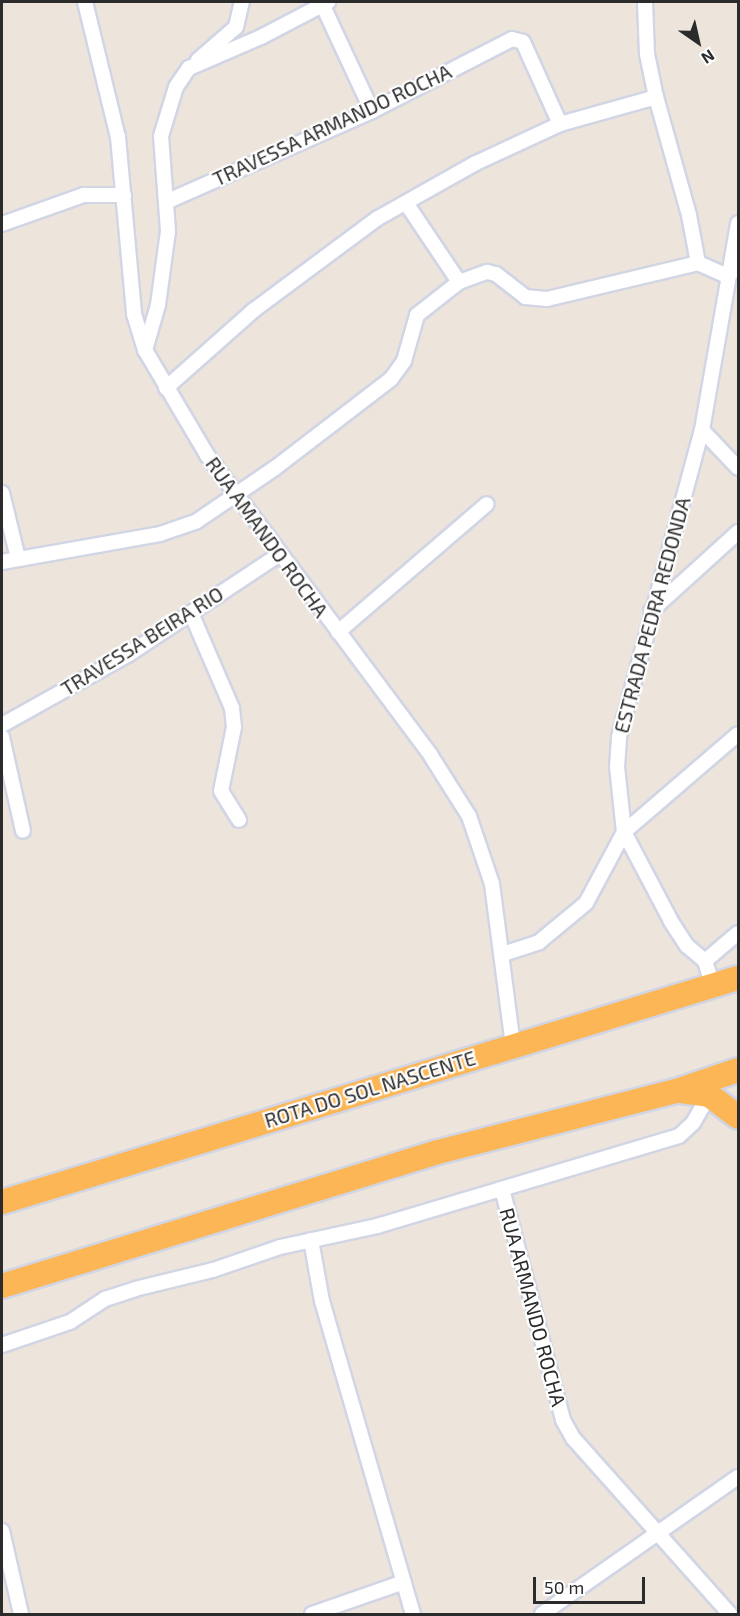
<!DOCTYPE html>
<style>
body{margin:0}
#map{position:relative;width:740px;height:1616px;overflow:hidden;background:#ede5dc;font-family:"Exo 2",sans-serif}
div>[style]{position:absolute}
.roads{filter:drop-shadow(2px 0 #d1d5e4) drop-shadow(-2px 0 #d1d5e4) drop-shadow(0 2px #d1d5e4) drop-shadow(0 -2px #d1d5e4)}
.minor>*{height:14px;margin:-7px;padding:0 7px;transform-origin:7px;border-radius:7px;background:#fff}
.trunk>*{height:24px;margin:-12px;padding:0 12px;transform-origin:12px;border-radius:12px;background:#fcb655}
span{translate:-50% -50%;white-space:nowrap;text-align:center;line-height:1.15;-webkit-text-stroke:4.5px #fff;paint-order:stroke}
.street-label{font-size:20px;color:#2b2b2b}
.frame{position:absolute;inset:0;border:3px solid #2b2b2b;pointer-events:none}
.north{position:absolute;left:668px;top:12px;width:60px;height:60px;-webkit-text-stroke:4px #fff;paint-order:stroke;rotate:146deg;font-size:16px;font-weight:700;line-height:24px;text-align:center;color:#2b2b2b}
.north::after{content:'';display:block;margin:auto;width:21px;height:27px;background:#2b2b2b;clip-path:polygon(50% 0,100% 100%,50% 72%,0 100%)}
.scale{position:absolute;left:533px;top:1577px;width:112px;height:27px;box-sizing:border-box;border:3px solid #2b2b2b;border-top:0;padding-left:8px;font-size:18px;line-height:21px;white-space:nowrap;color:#2b2b2b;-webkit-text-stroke:4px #fff;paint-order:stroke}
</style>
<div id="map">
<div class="roads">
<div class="minor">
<div style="left:85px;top:2px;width:139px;rotate:76.3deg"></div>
<div style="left:118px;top:137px;width:178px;rotate:84.8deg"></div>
<div style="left:134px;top:314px;width:38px;rotate:73deg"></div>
<div style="left:145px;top:350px;width:122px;rotate:59.4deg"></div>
<div style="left:207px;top:455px;width:375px;rotate:53.3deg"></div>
<div style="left:431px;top:756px;width:71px;rotate:57.7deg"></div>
<div style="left:469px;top:816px;width:72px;rotate:71.3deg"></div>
<div style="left:492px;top:884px;width:162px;rotate:82.6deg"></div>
<div style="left:645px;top:2px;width:52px;rotate:87.8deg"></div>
<div style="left:647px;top:54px;width:44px;rotate:78.2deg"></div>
<div style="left:656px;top:97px;width:123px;rotate:74.4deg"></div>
<div style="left:689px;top:215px;width:49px;rotate:79.4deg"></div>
<div style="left:323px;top:6px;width:116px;rotate:65deg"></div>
<div style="left:198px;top:60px;width:50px;rotate:-41deg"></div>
<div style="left:236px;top:27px;width:26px;rotate:-77deg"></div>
<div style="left:168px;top:201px;width:223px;rotate:-23.8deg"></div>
<div style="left:372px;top:111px;width:157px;rotate:-27.2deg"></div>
<div style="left:512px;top:39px;width:11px;rotate:15deg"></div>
<div style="left:523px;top:42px;width:90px;rotate:65.7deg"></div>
<div style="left:406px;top:203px;width:95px;rotate:56.1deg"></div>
<div style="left:2px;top:224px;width:87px;rotate:-19.5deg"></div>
<div style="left:84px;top:195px;width:40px"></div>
<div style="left:145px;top:350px;width:47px;rotate:-73.9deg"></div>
<div style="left:158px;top:305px;width:75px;rotate:-82.3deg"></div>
<div style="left:168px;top:231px;width:95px;rotate:-94.2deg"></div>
<div style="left:161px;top:136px;width:51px;rotate:-73deg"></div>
<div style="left:176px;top:87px;width:23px;rotate:-56deg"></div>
<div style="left:189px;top:68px;width:78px;rotate:-23.3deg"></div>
<div style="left:261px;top:37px;width:76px;rotate:-27.6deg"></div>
<div style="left:166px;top:388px;width:118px;rotate:-41.6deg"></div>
<div style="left:254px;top:310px;width:154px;rotate:-36.6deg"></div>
<div style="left:378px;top:218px;width:112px;rotate:-29.3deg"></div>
<div style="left:476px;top:163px;width:93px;rotate:-24.9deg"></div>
<div style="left:560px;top:124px;width:100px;rotate:-15.7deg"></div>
<div style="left:702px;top:430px;width:52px;rotate:46.5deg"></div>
<div style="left:2px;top:493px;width:67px;rotate:76.2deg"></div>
<div style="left:2px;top:562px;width:160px;rotate:-10deg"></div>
<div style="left:160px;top:534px;width:39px;rotate:-19deg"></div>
<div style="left:197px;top:521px;width:94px;rotate:-34.2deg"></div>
<div style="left:275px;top:468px;width:146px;rotate:-37.5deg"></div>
<div style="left:391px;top:379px;width:22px;rotate:-54deg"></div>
<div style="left:404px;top:361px;width:48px;rotate:-74.2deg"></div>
<div style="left:417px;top:315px;width:53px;rotate:-38.2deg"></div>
<div style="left:459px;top:282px;width:30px;rotate:-20deg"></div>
<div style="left:487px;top:272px;width:9px;rotate:13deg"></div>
<div style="left:496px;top:274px;width:37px;rotate:38deg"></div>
<div style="left:525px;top:297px;width:22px;rotate:5deg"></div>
<div style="left:547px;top:299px;width:155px;rotate:-13.4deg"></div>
<div style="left:698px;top:263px;width:32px;rotate:24deg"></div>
<div style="left:727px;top:276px;width:14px;rotate:-36deg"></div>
<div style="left:651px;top:611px;width:118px;rotate:-42.2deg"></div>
<div style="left:191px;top:613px;width:103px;rotate:66.7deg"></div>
<div style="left:232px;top:708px;width:19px;rotate:84deg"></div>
<div style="left:234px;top:727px;width:65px;rotate:101.5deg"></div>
<div style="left:221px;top:791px;width:34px;rotate:58deg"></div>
<div style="left:338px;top:632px;width:196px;rotate:-40.7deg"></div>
<div style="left:2px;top:725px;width:145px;rotate:-29.2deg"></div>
<div style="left:129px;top:654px;width:181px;rotate:-33.5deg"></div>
<div style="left:2px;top:737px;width:96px;rotate:77.4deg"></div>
<div style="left:503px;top:954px;width:38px;rotate:-18deg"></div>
<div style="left:539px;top:942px;width:61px;rotate:-39.7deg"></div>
<div style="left:586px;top:903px;width:81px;rotate:-61.8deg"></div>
<div style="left:624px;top:832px;width:65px;rotate:-96.1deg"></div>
<div style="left:617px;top:767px;width:30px;rotate:-86deg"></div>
<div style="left:619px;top:737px;width:318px;rotate:-74.9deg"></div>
<div style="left:702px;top:430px;width:210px;rotate:-80.1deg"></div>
<div style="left:705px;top:961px;width:43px;rotate:-40.3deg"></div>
<div style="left:713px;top:986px;width:26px;rotate:-108deg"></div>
<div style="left:705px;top:961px;width:23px;rotate:-140deg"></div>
<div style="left:687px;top:946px;width:30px;rotate:-123deg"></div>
<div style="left:671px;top:921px;width:101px;rotate:-117.8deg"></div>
<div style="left:624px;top:832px;width:150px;rotate:-40.7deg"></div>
<div style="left:502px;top:1189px;width:239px;rotate:75.2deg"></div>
<div style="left:563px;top:1420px;width:21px;rotate:61deg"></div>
<div style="left:573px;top:1438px;width:236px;rotate:48.3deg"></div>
<div style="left:311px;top:1240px;width:62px;rotate:79.8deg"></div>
<div style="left:322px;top:1301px;width:326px;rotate:73.8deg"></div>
<div style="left:2px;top:1345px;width:72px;rotate:-18.7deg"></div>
<div style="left:70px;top:1322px;width:42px;rotate:-33.3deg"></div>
<div style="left:105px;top:1299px;width:32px;rotate:-18deg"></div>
<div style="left:135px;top:1289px;width:80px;rotate:-13.7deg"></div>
<div style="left:213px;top:1270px;width:71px;rotate:-18.9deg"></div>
<div style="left:280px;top:1247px;width:99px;rotate:-12.2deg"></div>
<div style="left:377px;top:1226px;width:315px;rotate:-16.6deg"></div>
<div style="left:679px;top:1136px;width:19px;rotate:-43deg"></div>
<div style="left:693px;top:1123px;width:32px;rotate:-60deg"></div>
<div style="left:2px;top:1531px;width:85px;rotate:77.1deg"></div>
<div style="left:312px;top:1614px;width:97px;rotate:-19.2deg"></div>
<div style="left:542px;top:1614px;width:239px;rotate:-35deg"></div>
</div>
<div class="trunk">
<div style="left:681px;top:1091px;width:28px;rotate:8deg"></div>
<div style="left:709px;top:1095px;width:36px;rotate:37deg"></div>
<div style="left:2px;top:1202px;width:769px;rotate:-16.93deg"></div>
<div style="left:2px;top:1286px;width:456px;rotate:-17.1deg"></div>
<div style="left:438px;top:1152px;width:246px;rotate:-14.4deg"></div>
<div style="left:676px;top:1091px;width:65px;rotate:-18.7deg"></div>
</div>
</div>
<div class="street-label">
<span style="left:332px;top:125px;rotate:-25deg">TRAVESSA ARMANDO ROCHA</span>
<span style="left:267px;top:537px;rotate:54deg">RUA AMANDO ROCHA</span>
<span style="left:652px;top:615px;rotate:-75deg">ESTRADA PEDRA REDONDA</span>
<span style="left:142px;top:641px;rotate:-32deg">TRAVESSA BEIRA RIO</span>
<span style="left:370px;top:1089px;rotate:-17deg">ROTA DO SOL NASCENTE</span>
<span style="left:533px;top:1307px;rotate:75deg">RUA ARMANDO ROCHA</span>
</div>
<div class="frame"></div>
<div class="north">N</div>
<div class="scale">50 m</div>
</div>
